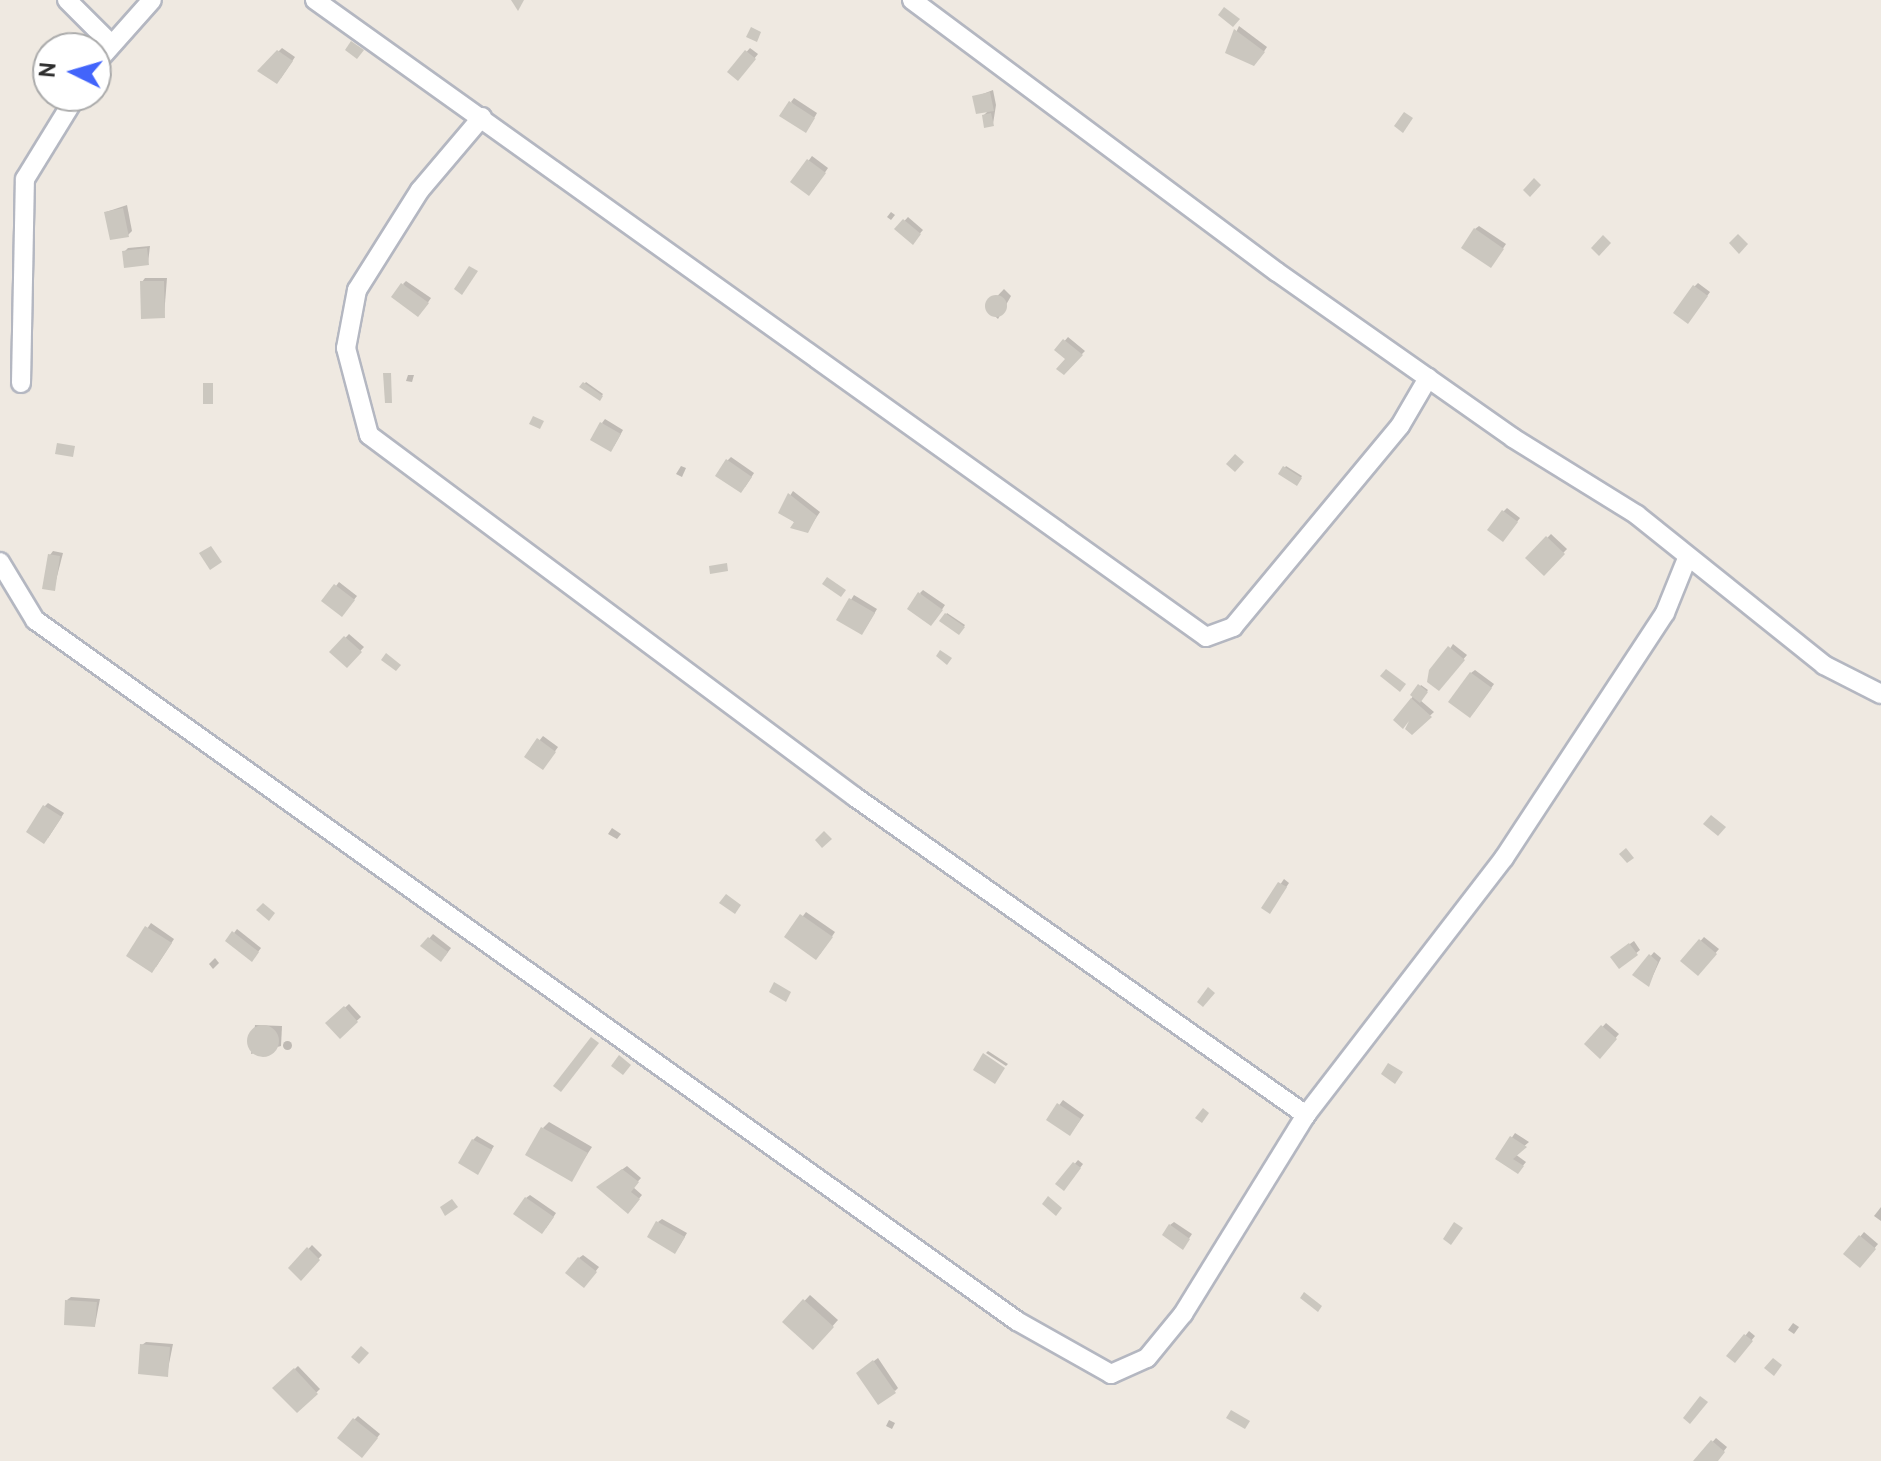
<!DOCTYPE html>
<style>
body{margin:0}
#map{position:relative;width:1881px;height:1461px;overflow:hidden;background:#efe9e1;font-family:Overpass,sans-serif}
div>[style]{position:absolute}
.shadow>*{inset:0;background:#0003}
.round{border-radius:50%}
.building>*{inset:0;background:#cbc7bf}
.roads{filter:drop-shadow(2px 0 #b4b7c1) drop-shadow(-2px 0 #b4b7c1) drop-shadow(0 2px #b4b7c1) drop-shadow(0 -2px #b4b7c1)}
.minor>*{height:18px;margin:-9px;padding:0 9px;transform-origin:9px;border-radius:9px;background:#fff}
span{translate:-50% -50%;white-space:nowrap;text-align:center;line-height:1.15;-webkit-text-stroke:8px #fff;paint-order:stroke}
.north{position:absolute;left:32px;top:32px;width:80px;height:80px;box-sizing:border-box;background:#fff;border:2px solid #ababab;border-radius:50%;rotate:275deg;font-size:22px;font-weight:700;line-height:32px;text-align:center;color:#2e2e2e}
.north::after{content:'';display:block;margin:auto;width:28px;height:36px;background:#4264fb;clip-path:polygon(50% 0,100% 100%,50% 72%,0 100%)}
</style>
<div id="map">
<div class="shadow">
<div style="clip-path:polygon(1239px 26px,1267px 47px,1258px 60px,1227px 52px)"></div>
<div style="clip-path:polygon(282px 48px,295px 57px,281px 78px,260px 70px)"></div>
<div style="clip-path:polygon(750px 48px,758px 54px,741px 75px,729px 72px)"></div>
<div style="clip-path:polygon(993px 90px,996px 105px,993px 124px,984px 115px,990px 109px,975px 97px)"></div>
<div style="clip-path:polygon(794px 98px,817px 113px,809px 127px,791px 102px)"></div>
<div style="clip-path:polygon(812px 156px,828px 168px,813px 190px,793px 182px)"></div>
<div style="clip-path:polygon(127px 205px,132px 231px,128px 235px,106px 212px)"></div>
<div style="clip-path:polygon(891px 212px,895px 215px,891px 220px,887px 217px)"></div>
<div style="clip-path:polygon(908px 217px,923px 230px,916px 238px,897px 229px)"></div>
<div style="clip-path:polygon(1479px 226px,1506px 244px,1494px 262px,1475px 229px)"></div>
<div style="clip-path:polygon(150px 246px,148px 263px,124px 252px,128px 248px)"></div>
<div style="clip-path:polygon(145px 278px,167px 278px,164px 316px,142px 282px)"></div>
<div style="clip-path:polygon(406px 281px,431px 298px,422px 311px,403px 284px)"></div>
<div style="clip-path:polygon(1698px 283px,1710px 292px,1691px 318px,1694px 287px)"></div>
<div style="clip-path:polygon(1004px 289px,1011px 296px,998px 319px,986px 308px)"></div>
<div style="clip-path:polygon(1068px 337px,1085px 351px,1064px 372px,1068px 358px,1057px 350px)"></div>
<div style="clip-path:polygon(408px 375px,414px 375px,412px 382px,406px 381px)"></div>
<div style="clip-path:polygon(586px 382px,603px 394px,600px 398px,582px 387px)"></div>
<div style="clip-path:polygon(605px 419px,623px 430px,614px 446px,602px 423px)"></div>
<div style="clip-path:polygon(731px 457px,754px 473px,745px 487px,727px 461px)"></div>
<div style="clip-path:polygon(681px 466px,686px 468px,682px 477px,676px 474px)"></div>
<div style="clip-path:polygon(1286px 466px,1302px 476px,1297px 484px,1281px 473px)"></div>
<div style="clip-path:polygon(793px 491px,820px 512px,807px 531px,780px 512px)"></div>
<div style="clip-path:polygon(1507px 508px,1520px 518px,1506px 536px,1503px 512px)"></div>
<div style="clip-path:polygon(1551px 534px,1567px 549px,1544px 573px,1528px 558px)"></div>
<div style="clip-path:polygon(53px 551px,63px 553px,54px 588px,50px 555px)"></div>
<div style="clip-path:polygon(339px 582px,357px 596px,345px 611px,336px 586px)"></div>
<div style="clip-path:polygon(923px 590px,945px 605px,935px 620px,920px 593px)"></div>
<div style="clip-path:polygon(854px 595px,877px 609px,865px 629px,839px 619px)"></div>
<div style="clip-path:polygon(947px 613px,965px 625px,959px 633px,942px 620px)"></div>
<div style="clip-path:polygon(349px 634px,364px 647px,347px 665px,332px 652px)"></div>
<div style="clip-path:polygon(1453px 644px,1467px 655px,1439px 688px,1430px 681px)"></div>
<div style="clip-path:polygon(1475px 670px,1494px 684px,1474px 712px,1471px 673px)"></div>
<div style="clip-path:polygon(1421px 685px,1428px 690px,1420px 700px,1434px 712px,1412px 732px,1417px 714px,1396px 720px)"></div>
<div style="clip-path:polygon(543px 736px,558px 747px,546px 764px,527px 756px)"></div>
<div style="clip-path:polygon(48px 803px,64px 813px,48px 838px,45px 806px)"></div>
<div style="clip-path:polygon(612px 828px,621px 834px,617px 839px,608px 834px)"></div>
<div style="clip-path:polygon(1284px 879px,1289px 883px,1273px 907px,1264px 908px)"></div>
<div style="clip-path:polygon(806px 912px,835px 932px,820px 954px,787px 937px)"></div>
<div style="clip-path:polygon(151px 923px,174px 939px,156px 967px,129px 955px)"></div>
<div style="clip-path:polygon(237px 929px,261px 948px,255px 956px,234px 933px)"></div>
<div style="clip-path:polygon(433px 934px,451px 948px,445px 956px,423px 946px)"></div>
<div style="clip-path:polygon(1704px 937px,1719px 949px,1698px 973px,1683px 961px)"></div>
<div style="clip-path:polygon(1634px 941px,1640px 950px,1619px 967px,1616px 954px)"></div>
<div style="clip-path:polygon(1654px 952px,1661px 958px,1649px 984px,1635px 975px)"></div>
<div style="clip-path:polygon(215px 958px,219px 963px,213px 969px,209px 964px)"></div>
<div style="clip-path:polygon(349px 1004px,361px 1017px,340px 1036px,328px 1023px)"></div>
<div style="clip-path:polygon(1606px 1023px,1619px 1034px,1600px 1056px,1587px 1044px)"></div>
<div style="clip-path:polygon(255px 1025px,282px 1026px,281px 1046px,251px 1054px)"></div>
<div class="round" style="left:282.5px;top:1040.5px;width:9px;height:9px"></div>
<div style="clip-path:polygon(988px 1051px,1008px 1064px,1006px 1066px,986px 1053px)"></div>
<div style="clip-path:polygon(1063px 1100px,1084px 1115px,1073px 1130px,1049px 1119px)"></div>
<div style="clip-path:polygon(549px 1122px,592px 1147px,571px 1179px,543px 1128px)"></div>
<div style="clip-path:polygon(1515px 1133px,1529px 1142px,1515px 1154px,1526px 1162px,1521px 1168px,1498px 1158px)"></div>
<div style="clip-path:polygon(477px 1136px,494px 1146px,478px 1172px,473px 1140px)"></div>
<div style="clip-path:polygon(1078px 1160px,1083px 1164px,1067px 1185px,1058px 1184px)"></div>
<div style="clip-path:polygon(627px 1166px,641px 1178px,633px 1187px,642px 1195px,632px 1207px,602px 1184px)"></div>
<div style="clip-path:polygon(530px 1195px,556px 1213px,546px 1228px,526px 1198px)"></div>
<div style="clip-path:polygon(1881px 1207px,1881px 1221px,1874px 1216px)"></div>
<div style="clip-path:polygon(662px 1219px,687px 1233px,678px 1248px,658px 1222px)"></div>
<div style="clip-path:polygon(1174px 1222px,1192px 1234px,1186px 1243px,1170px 1225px)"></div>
<div style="clip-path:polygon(1864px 1232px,1878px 1244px,1863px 1262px,1846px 1254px)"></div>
<div style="clip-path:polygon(312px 1245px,322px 1255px,301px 1278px,291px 1268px)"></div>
<div style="clip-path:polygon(583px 1255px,599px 1267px,587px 1282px,579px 1258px)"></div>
<div style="clip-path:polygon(810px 1295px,838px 1320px,813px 1348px,785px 1322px)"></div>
<div style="clip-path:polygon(71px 1297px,100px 1299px,95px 1325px,67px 1300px)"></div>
<div style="clip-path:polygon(1793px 1323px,1799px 1327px,1794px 1334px,1788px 1330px)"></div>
<div style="clip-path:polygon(1749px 1331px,1755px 1336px,1738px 1357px,1729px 1356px)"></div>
<div style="clip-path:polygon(146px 1342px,173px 1344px,167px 1374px,142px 1345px)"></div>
<div style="clip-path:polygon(878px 1358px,898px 1388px,895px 1391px,862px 1370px)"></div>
<div style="clip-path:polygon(298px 1366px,320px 1389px,297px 1411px,275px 1388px)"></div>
<div style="clip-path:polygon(358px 1416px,380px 1434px,366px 1452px,354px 1420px)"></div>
<div style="clip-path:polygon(889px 1420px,895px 1423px,892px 1429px,886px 1426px)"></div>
<div style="clip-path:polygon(1716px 1438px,1727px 1447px,1716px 1461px,1696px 1461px)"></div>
</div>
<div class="building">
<div style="clip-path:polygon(511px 0,524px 0,518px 11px)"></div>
<div style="clip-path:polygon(1224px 7px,1240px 19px,1233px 27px,1218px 15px)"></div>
<div style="clip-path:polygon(751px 27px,761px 32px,757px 42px,746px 37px)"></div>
<div style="clip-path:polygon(1234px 29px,1265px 52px,1254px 66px,1225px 53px)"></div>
<div style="clip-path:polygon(351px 41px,364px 50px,357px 59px,345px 50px)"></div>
<div style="clip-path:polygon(277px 50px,293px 61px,277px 84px,257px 71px)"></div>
<div style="clip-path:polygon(745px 50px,756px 59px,738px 81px,727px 72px)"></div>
<div style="clip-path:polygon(990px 92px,994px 111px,976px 114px,972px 96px)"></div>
<div style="clip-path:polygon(789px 101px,815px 118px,806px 133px,779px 116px)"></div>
<div style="clip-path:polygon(1404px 112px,1413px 118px,1403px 133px,1394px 126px)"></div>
<div style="clip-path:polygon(991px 113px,994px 126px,984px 128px,982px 115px)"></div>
<div style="clip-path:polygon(807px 159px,826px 173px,809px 196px,790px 182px)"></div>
<div style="clip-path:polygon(1534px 178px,1541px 185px,1530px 197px,1523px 190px)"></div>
<div style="clip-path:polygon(123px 208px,129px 237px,110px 240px,104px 212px)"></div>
<div style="clip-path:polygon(903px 219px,921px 234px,913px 245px,894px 229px)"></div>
<div style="clip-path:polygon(1474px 228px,1504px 249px,1491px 268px,1461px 248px)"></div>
<div style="clip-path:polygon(1738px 234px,1748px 244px,1739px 254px,1729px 243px)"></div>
<div style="clip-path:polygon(1603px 235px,1611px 243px,1599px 256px,1591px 248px)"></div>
<div style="clip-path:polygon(147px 248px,149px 265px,124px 268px,122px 251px)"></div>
<div style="clip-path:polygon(469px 266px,478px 271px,462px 295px,454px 289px)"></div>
<div style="clip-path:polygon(140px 281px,164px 281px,165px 318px,141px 319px)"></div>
<div style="clip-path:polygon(401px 283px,429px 303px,418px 317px,391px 297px)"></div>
<div style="clip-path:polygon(1693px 285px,1708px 296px,1688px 324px,1673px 313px)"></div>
<div class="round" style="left:985px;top:295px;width:22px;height:22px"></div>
<div style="clip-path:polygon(1063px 339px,1083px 355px,1064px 375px,1056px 369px,1065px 359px,1054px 350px)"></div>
<div style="clip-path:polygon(383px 373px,391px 373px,392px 403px,385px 403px)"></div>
<div style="clip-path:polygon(583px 382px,603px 396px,600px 401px,579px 387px)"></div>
<div style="clip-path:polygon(203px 383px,213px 383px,213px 404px,203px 404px)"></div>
<div style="clip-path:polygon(533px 416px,544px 421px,540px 429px,529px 424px)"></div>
<div style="clip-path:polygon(600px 422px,621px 434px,611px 452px,590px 440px)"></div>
<div style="clip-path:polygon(57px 443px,75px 446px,73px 457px,55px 454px)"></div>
<div style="clip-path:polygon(1235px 454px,1244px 462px,1235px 472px,1226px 464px)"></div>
<div style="clip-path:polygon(726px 459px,752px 477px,741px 493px,715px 476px)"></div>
<div style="clip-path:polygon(1283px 466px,1302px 478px,1297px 486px,1278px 474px)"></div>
<div style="clip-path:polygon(788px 493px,817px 516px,808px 533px,790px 528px,794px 522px,778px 513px)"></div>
<div style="clip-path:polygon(1502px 510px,1518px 522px,1503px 542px,1487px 530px)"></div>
<div style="clip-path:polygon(1546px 536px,1565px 554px,1544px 576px,1525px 558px)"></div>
<div style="clip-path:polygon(211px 546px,222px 562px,210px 570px,199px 553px)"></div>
<div style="clip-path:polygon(48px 554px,60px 556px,55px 591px,42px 589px)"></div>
<div style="clip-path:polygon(727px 563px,728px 571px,710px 574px,709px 566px)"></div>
<div style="clip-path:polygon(827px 577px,846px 590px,841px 597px,822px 584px)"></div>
<div style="clip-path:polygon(334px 584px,355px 600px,342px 617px,321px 601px)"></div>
<div style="clip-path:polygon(918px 592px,943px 610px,931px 626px,907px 609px)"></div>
<div style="clip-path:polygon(849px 598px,875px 613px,862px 635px,836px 620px)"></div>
<div style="clip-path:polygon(945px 613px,965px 627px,959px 635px,939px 621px)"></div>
<div style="clip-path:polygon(344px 636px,362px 652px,347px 668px,329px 652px)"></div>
<div style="clip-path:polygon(1448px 646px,1465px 660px,1439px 691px,1427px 682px,1429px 670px)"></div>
<div style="clip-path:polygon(940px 650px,952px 658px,947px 665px,936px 656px)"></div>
<div style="clip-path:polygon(386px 653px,401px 665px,396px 671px,381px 660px)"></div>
<div style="clip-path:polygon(1386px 669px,1406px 684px,1400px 692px,1380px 676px)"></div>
<div style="clip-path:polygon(1470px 672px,1492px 688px,1470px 718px,1448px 702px)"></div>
<div style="clip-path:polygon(1418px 684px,1428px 692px,1420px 703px,1410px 695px)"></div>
<div style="clip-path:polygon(1411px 698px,1432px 717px,1412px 735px,1405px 729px,1409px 721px,1403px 729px,1393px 720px)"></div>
<div style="clip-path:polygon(537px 738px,556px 752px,543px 770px,524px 757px)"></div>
<div style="clip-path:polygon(43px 805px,62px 817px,44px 844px,26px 832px)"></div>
<div style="clip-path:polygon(1711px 815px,1726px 827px,1718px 836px,1703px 824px)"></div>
<div style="clip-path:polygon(824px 831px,832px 839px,822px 848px,815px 840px)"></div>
<div style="clip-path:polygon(1626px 848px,1634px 858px,1627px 863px,1619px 854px)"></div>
<div style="clip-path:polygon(1278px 882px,1287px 887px,1270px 914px,1261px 908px)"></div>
<div style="clip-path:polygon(726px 894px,741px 905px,735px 914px,719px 903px)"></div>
<div style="clip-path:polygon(263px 903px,275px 913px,269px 921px,256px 910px)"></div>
<div style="clip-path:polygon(800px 914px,833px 937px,816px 960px,784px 937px)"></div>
<div style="clip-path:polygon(145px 926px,172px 943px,152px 973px,126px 956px)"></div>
<div style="clip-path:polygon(232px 931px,259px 952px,252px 962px,225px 941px)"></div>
<div style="clip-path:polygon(428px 937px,448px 952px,441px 962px,420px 946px)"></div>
<div style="clip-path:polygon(1699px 939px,1717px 954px,1698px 976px,1680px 961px)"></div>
<div style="clip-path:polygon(1629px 943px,1638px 955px,1619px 969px,1610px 957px)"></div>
<div style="clip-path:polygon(1649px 954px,1658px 962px,1649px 987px,1632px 975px)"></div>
<div style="clip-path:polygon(774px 982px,791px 992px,786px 1002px,769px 992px)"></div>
<div style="clip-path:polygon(1208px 987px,1215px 993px,1203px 1007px,1197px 1002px)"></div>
<div style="clip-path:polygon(344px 1006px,358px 1022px,340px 1039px,325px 1023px)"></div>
<div style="clip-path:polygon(1601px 1025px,1617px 1039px,1600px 1059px,1584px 1044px)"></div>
<div class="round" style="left:247px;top:1025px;width:32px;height:32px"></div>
<div style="clip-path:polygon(591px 1037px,599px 1043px,561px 1092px,553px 1086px)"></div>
<div style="clip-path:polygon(983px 1053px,1005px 1068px,995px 1084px,973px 1070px)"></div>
<div style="clip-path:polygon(619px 1055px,631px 1065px,623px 1075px,611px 1066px)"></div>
<div style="clip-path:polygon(1388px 1063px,1403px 1072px,1395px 1084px,1381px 1074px)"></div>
<div style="clip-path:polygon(1057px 1103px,1081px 1119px,1070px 1136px,1046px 1120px)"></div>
<div style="clip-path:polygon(1203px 1108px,1209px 1113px,1202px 1123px,1195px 1118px)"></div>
<div style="clip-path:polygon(541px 1127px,588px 1153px,572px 1182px,525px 1155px)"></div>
<div style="clip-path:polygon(1510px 1136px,1527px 1147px,1513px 1159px,1524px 1166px,1518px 1174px,1495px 1159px)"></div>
<div style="clip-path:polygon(472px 1139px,492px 1150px,478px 1175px,458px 1163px)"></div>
<div style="clip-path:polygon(1073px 1162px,1081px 1168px,1064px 1191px,1055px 1184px)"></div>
<div style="clip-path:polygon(622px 1169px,639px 1182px,631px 1192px,640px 1199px,628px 1214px,596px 1187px)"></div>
<div style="clip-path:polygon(1048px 1196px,1062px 1208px,1056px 1216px,1042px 1204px)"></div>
<div style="clip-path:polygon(525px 1197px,554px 1217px,542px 1234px,513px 1214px)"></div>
<div style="clip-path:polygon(452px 1199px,458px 1207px,445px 1216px,440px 1207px)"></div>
<div style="clip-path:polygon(656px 1221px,685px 1237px,675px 1254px,647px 1237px)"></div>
<div style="clip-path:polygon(1454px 1222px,1463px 1228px,1451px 1245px,1443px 1239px)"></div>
<div style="clip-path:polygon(1169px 1224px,1190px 1239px,1183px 1250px,1162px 1235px)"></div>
<div style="clip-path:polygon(1859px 1235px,1876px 1249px,1860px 1268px,1843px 1254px)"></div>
<div style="clip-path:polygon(307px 1247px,320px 1260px,301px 1281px,288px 1268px)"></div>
<div style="clip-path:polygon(578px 1257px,597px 1272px,584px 1288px,565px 1273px)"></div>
<div style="clip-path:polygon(1304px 1292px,1322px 1306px,1318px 1312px,1300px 1298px)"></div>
<div style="clip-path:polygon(803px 1299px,834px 1327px,813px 1350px,782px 1322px)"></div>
<div style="clip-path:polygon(65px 1300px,97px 1302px,95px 1327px,64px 1325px)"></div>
<div style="clip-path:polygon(1744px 1334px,1753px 1341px,1735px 1363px,1726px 1356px)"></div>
<div style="clip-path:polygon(140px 1344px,170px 1347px,168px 1377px,138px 1374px)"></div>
<div style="clip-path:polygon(361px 1346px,369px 1353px,359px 1364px,351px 1357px)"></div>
<div style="clip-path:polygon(1773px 1358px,1782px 1365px,1774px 1376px,1764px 1368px)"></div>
<div style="clip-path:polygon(873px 1360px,896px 1393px,878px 1405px,856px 1373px)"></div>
<div style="clip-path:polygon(294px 1368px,318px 1394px,297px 1413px,272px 1388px)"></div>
<div style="clip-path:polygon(1700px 1396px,1708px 1402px,1690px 1424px,1683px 1418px)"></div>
<div style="clip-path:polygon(1231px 1410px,1250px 1421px,1245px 1429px,1226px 1418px)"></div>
<div style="clip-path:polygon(353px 1418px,378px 1438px,362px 1458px,337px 1438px)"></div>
<div style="clip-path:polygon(1711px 1440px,1725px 1452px,1718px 1461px,1693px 1461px)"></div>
</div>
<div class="roads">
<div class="minor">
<div style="left:67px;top:0;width:59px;rotate:45deg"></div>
<div style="left:315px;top:0;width:1095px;rotate:35.56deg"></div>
<div style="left:1206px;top:637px;width:29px;rotate:-20deg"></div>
<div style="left:1233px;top:627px;width:261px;rotate:-50.3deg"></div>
<div style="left:1400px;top:426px;width:56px;rotate:-59.7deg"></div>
<div style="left:912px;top:0;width:455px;rotate:36.7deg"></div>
<div style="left:1277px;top:272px;width:289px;rotate:35.1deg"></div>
<div style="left:1513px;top:438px;width:146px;rotate:31.8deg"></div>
<div style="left:1637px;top:515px;width:240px;rotate:38.7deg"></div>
<div style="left:1824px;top:665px;width:64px;rotate:27deg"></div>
<div style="left:96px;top:63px;width:84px;rotate:-48.4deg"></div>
<div style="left:482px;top:117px;width:96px;rotate:130.3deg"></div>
<div style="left:420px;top:190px;width:118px;rotate:122.2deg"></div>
<div style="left:357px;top:290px;width:59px;rotate:100.7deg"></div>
<div style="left:346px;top:348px;width:90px;rotate:75.2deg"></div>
<div style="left:369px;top:435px;width:606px;rotate:36.68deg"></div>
<div style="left:855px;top:797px;width:552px;rotate:35.19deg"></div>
<div style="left:21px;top:383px;width:204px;rotate:-88.9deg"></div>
<div style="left:25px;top:179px;width:97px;rotate:-58.4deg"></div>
<div style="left:0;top:562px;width:68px;rotate:58.9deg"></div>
<div style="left:35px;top:620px;width:1207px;rotate:35.52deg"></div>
<div style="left:1017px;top:1321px;width:108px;rotate:29.4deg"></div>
<div style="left:1111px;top:1374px;width:39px;rotate:-24deg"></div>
<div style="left:1147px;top:1358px;width:57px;rotate:-50.7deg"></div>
<div style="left:1183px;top:1314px;width:234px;rotate:-58.3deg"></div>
<div style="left:1306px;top:1115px;width:324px;rotate:-52.4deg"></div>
<div style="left:1504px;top:858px;width:293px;rotate:-56.7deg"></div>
<div style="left:1665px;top:613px;width:56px;rotate:-68deg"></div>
</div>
</div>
<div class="north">N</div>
</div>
